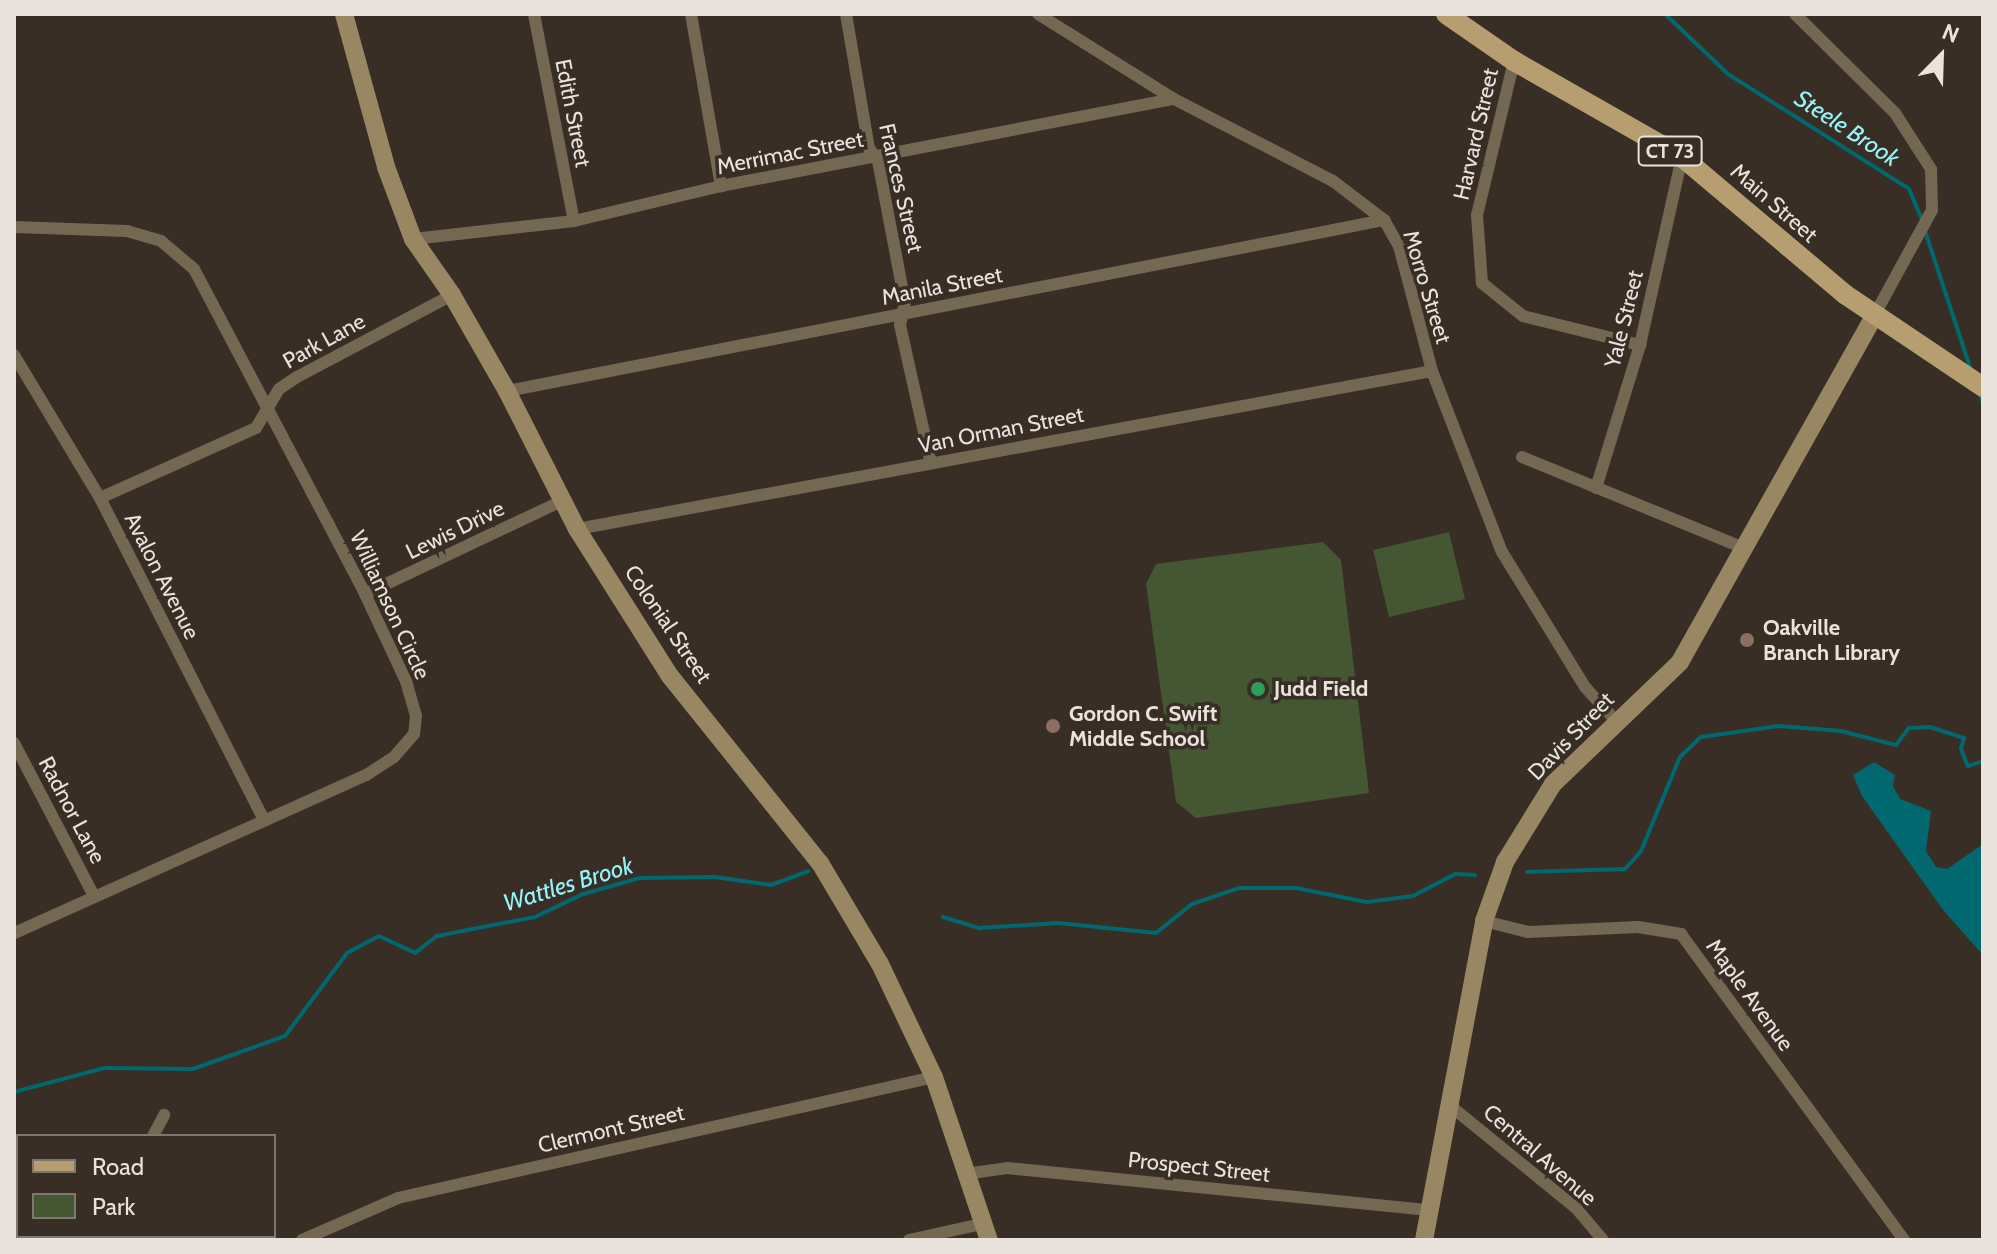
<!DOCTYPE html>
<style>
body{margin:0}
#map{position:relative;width:1997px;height:1254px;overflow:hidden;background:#382e25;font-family:Cabin,sans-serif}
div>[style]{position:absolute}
.green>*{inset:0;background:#455633}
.water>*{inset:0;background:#00686e}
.stream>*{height:4px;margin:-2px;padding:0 2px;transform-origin:2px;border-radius:2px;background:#00686e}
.street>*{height:12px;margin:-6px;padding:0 6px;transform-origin:6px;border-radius:6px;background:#746852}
.secondary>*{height:18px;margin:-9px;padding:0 9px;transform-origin:9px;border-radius:9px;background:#998763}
.primary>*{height:20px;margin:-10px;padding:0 10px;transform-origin:10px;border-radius:10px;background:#b69e70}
.dots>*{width:22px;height:22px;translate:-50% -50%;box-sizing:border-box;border:4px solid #382e25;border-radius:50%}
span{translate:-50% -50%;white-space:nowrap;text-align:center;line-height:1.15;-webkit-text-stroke:7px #382e25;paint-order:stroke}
.shield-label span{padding:2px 6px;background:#382e25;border:2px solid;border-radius:6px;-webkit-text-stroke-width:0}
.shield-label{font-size:20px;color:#eae3dd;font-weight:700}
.street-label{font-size:22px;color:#eae3dd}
.poi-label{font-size:22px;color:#eae3dd;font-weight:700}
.left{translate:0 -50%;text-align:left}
.water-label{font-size:24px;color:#97f4fb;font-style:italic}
.frame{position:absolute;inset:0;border:16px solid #eae3dd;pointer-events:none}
.legend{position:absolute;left:16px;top:1134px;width:260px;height:104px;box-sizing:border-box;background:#382e25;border:2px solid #7f766f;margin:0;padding:10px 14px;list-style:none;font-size:24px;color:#eae3dd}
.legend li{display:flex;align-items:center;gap:16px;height:40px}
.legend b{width:40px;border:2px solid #7f766f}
.north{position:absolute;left:1901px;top:16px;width:80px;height:80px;-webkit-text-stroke:6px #382e25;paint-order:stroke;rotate:23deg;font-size:22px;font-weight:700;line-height:32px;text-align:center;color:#eae3dd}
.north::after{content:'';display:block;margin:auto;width:28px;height:36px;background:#eae3dd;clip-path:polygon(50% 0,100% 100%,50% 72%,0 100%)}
</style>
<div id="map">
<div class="green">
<div style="clip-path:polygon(1449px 532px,1465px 599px,1389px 617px,1373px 550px)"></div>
<div style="clip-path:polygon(1323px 542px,1341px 560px,1369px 793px,1196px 818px,1176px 802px,1146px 584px,1156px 564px)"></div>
</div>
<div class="water">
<div style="clip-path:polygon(1874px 762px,1895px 775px,1893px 786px,1900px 799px,1931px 811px,1926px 851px,1936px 867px,1947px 869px,1983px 844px,1983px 955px,1943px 910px,1862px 796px,1853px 775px)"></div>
</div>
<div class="stream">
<div style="left:1665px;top:14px;width:87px;rotate:43.6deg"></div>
<div style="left:1728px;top:74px;width:214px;rotate:32.4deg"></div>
<div style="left:1909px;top:189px;width:36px;rotate:67deg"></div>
<div style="left:1925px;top:231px;width:146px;rotate:71.7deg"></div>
<div style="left:1980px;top:394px;width:9px;rotate:72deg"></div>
<div style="left:1527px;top:872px;width:98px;rotate:-1.8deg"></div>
<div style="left:1625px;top:869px;width:24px;rotate:-48deg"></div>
<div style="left:1641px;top:851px;width:102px;rotate:-67.5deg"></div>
<div style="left:1680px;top:757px;width:29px;rotate:-44deg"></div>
<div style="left:1701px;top:737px;width:79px;rotate:-8deg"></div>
<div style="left:1779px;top:726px;width:62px;rotate:4.6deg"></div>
<div style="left:1841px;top:731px;width:57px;rotate:14.3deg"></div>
<div style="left:1896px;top:745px;width:21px;rotate:-53deg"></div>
<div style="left:1909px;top:728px;width:21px;rotate:-3deg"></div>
<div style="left:1930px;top:727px;width:36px;rotate:18deg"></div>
<div style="left:1964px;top:738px;width:11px;rotate:105deg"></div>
<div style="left:1961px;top:749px;width:18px;rotate:68deg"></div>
<div style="left:1968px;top:766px;width:16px;rotate:-18deg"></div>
<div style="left:943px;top:917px;width:39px;rotate:17deg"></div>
<div style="left:980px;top:928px;width:78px;rotate:-3.7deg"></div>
<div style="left:1058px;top:923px;width:99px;rotate:5.8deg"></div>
<div style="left:1156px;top:933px;width:46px;rotate:-38.9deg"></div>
<div style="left:1192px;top:904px;width:50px;rotate:-18.8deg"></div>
<div style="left:1239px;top:888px;width:57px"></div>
<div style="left:1296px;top:888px;width:72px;rotate:11.2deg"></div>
<div style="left:1367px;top:902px;width:46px;rotate:-7.4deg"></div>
<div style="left:1413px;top:896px;width:47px;rotate:-27.6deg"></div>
<div style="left:1455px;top:874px;width:20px;rotate:3deg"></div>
<div style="left:14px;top:1092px;width:93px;rotate:-14.9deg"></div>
<div style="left:104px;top:1068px;width:89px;rotate:0.6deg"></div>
<div style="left:193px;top:1069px;width:98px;rotate:-19.7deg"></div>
<div style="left:285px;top:1036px;width:104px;rotate:-53.2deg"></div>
<div style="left:347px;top:953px;width:36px;rotate:-28deg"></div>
<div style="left:379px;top:936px;width:40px;rotate:25deg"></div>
<div style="left:415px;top:953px;width:28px;rotate:-38deg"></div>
<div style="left:437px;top:936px;width:100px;rotate:-11deg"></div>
<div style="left:535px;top:917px;width:53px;rotate:-25.6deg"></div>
<div style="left:583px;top:894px;width:59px;rotate:-15.7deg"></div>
<div style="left:640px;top:878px;width:75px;rotate:-0.8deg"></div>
<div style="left:715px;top:877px;width:57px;rotate:8.1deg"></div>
<div style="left:771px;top:885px;width:40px;rotate:-20.2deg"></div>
</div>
<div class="street">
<div style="left:534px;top:14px;width:211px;rotate:79.1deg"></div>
<div style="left:691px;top:14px;width:175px;rotate:80.1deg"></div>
<div style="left:846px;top:14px;width:136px;rotate:80.3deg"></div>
<div style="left:869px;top:148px;width:16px;rotate:55deg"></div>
<div style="left:878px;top:161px;width:144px;rotate:79.2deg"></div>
<div style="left:905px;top:302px;width:24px;rotate:102deg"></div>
<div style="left:900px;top:325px;width:142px;rotate:77.4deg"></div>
<div style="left:1038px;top:14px;width:160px;rotate:32deg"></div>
<div style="left:1174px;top:99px;width:179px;rotate:27.3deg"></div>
<div style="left:1333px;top:181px;width:64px;rotate:37.4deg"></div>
<div style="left:1384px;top:220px;width:30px;rotate:60deg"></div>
<div style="left:1399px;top:246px;width:129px;rotate:75.2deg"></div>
<div style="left:1432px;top:371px;width:194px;rotate:68.9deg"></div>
<div style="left:1502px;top:552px;width:158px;rotate:58.4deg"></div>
<div style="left:1585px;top:687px;width:47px;rotate:47.6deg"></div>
<div style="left:1795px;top:14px;width:141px;rotate:44.7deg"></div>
<div style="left:1895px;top:113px;width:67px;rotate:57.3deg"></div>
<div style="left:1931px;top:169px;width:41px;rotate:88.6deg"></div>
<div style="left:1932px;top:210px;width:121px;rotate:118.7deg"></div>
<div style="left:1514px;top:61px;width:158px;rotate:103.5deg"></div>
<div style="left:1477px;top:215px;width:68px;rotate:85.8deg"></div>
<div style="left:1482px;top:283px;width:53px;rotate:38.8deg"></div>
<div style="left:1523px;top:316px;width:121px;rotate:13.9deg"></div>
<div style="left:14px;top:227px;width:113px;rotate:2deg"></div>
<div style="left:127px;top:231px;width:35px;rotate:16deg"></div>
<div style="left:161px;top:241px;width:43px;rotate:40.3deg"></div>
<div style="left:194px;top:269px;width:367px;rotate:62.2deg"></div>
<div style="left:365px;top:594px;width:96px;rotate:64.8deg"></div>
<div style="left:406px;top:681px;width:36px;rotate:74deg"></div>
<div style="left:416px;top:716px;width:18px;rotate:96deg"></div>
<div style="left:414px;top:734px;width:30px;rotate:131deg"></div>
<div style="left:394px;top:757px;width:33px;rotate:147deg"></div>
<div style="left:366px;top:775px;width:386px;rotate:155.8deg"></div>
<div style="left:413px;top:239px;width:162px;rotate:-6.4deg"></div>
<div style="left:574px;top:221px;width:151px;rotate:-13.4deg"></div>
<div style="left:721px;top:186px;width:461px;rotate:-10.9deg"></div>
<div style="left:14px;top:355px;width:167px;rotate:59deg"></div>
<div style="left:100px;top:498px;width:361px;rotate:63deg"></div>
<div style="left:507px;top:391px;width:894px;rotate:-11.03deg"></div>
<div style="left:1522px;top:457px;width:242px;rotate:22.3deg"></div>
<div style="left:1596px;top:488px;width:150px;rotate:-72.9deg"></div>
<div style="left:1640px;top:345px;width:193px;rotate:-77.4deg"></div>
<div style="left:100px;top:498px;width:171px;rotate:-24.2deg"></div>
<div style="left:256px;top:428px;width:45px;rotate:-59.5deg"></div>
<div style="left:279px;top:389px;width:22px;rotate:-34deg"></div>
<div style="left:297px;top:377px;width:175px;rotate:-27.9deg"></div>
<div style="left:577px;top:529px;width:869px;rotate:-10.47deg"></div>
<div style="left:365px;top:594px;width:218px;rotate:-25.3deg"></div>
<div style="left:14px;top:743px;width:173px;rotate:62.4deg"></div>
<div style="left:1484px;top:921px;width:45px;rotate:14deg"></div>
<div style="left:1528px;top:932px;width:110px;rotate:-2.6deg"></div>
<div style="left:1638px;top:927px;width:44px;rotate:9.2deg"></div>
<div style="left:1681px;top:934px;width:379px;rotate:53.9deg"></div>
<div style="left:1448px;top:1104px;width:165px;rotate:39.1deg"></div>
<div style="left:1576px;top:1208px;width:42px;rotate:49.8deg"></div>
<div style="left:153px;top:1136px;width:24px;rotate:-62deg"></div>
<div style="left:965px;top:1174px;width:42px;rotate:-8.1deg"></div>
<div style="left:1007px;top:1168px;width:424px;rotate:5.7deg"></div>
<div style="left:101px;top:1240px;width:4px;rotate:-63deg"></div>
<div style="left:302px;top:1240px;width:105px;rotate:-23.6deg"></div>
<div style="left:398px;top:1198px;width:549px;rotate:-12.72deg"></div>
<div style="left:909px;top:1240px;width:75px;rotate:-12.4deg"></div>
</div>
<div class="secondary">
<div style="left:344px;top:14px;width:159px;rotate:74.6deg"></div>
<div style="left:386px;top:167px;width:77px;rotate:69.4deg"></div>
<div style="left:413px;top:239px;width:68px;rotate:55.1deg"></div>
<div style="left:452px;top:295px;width:111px;rotate:60.2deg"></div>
<div style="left:507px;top:391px;width:155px;rotate:63.1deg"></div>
<div style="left:577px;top:529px;width:174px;rotate:57.7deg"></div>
<div style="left:670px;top:676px;width:240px;rotate:51.3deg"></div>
<div style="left:820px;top:863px;width:117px;rotate:59.3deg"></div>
<div style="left:880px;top:964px;width:125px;rotate:64.5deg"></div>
<div style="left:934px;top:1077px;width:172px;rotate:71.4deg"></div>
<div style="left:1424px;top:1240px;width:325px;rotate:-79.3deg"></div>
<div style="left:1484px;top:921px;width:63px;rotate:-70.4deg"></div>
<div style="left:1505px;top:862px;width:92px;rotate:-58.4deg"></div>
<div style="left:1553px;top:784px;width:176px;rotate:-43.8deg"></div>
<div style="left:1680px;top:662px;width:397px;rotate:-60.7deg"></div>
</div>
<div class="primary">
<div style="left:1446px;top:14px;width:83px;rotate:34.7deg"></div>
<div style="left:1514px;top:61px;width:193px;rotate:29.7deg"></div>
<div style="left:1682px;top:157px;width:214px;rotate:40.1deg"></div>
<div style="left:1846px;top:295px;width:165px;rotate:33.9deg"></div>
</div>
<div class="dots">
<div style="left:1747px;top:640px;background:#8d6e63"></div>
<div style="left:1258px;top:689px;background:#2e9e5b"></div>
<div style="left:1053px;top:726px;background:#8d6e63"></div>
</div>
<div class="shield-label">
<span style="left:1670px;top:151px">CT 73</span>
</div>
<div class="street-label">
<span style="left:573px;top:113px;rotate:79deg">Edith Street</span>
<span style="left:1476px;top:134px;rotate:-77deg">Harvard Street</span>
<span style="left:790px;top:153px;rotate:-11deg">Merrimac Street</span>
<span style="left:901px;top:188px;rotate:77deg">Frances Street</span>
<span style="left:1774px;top:203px;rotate:41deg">Main Street</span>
<span style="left:942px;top:286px;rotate:-11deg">Manila Street</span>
<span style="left:1427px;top:287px;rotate:73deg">Morro Street</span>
<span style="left:1624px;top:319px;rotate:-76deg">Yale Street</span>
<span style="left:324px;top:341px;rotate:-29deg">Park Lane</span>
<span style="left:1001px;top:430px;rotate:-11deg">Van Orman Street</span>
<span style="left:455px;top:530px;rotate:-26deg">Lewis Drive</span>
<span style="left:162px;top:576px;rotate:63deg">Avalon Avenue</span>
<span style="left:390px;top:605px;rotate:65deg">Williamson Circle</span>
<span style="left:668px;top:624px;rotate:56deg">Colonial Street</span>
<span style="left:1571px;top:736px;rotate:-46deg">Davis Street</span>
<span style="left:72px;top:810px;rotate:62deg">Radnor Lane</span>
<span style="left:1750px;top:995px;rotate:54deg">Maple Avenue</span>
<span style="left:611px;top:1129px;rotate:-13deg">Clermont Street</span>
<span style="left:1540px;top:1155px;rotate:41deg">Central Avenue</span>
<span style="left:1199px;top:1167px;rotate:6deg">Prospect Street</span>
</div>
<div class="poi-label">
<span class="left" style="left:1763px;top:640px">Oakville<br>Branch Library</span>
<span class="left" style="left:1274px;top:689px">Judd Field</span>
<span class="left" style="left:1069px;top:726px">Gordon C. Swift<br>Middle School</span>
</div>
<div class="water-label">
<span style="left:1847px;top:128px;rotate:33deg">Steele Brook</span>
<span style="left:568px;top:884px;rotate:-17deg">Wattles Brook</span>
</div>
<div class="frame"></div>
<ul class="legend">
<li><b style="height:10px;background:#b69e70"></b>Road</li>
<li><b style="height:22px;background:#455633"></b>Park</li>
</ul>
<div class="north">N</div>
</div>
